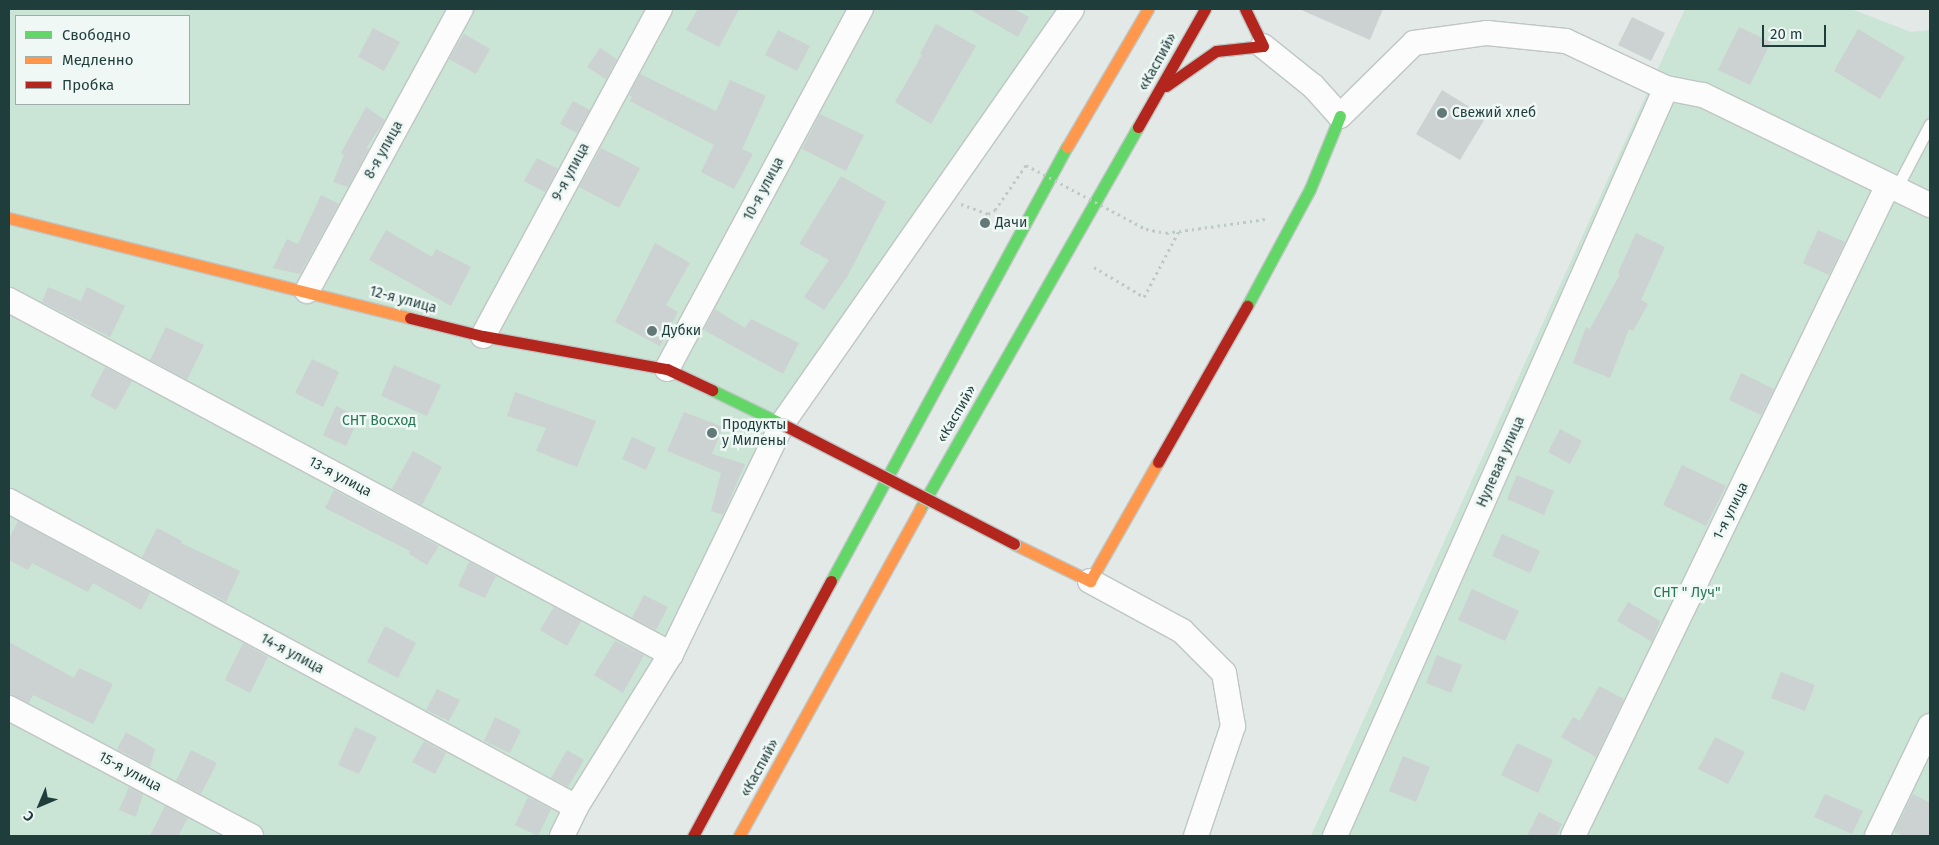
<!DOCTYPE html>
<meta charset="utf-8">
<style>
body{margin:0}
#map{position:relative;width:1939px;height:845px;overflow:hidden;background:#e2e9e7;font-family:"Fira Sans",sans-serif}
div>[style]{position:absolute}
.green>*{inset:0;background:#cae4d6}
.building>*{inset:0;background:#ccd2d1}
.path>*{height:3px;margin-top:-1.5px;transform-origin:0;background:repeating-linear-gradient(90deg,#bfc9c8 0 2.5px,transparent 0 6.5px)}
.roads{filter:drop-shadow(1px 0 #bfc6c4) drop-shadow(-1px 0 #bfc6c4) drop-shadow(0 1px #bfc6c4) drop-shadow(0 -1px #bfc6c4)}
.lane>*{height:11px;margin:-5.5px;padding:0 5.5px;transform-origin:5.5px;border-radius:5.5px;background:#fbfcfb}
.street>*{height:24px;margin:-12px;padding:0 12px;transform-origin:12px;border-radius:12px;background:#fbfcfb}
.fast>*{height:11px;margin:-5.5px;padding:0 5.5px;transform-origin:5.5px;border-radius:5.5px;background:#63d668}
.slow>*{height:11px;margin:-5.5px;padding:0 5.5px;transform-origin:5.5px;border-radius:5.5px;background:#ff974d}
.jam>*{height:11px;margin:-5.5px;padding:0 5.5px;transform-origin:5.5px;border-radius:5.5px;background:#b3261e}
.path-bridge>*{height:3px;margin-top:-1.5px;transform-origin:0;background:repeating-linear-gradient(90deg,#bfc9c8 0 2.5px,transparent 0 6.5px)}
.bridges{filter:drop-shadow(1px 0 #bec6c5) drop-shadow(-1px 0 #bec6c5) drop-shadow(0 1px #bec6c5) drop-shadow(0 -1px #bec6c5)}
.jam-bridge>*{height:11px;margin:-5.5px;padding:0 5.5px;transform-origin:5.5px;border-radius:5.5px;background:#b3261e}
.dots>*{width:14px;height:14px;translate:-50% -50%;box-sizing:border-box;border:2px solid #eff8f5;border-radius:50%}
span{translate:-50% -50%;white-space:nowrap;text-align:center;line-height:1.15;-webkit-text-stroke:5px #eff8f5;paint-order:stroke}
.street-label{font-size:14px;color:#1f3d3b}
.poi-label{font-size:14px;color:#1f3d3b}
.left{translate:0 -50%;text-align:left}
.park-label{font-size:14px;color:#267755}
.frame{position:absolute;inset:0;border:10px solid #1f3d3b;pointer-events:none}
.legend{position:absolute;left:15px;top:15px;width:175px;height:90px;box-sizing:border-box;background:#eff8f5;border:1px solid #9cadab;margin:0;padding:6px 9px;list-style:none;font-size:15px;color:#1f3d3b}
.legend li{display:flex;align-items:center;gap:10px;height:25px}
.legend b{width:25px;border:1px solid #9cadab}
.north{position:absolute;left:15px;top:780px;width:50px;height:50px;-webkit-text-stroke:4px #eff8f5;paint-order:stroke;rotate:225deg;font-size:14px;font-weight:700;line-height:20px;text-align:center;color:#1f3d3b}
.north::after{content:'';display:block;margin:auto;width:18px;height:22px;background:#1f3d3b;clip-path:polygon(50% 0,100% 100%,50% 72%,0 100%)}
.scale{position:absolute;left:1762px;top:25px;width:64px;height:22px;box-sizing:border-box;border:2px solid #1f3d3b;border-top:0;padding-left:6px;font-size:15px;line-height:18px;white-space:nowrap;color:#1f3d3b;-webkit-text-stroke:4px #eff8f5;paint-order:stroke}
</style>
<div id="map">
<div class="green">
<div style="clip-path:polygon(evenodd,9px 9px,1082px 9px,801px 401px,573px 836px,9px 836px,9px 9px,16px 16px,189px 16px,189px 104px,16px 104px,16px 16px)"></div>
<div style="clip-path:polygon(1685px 9px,1851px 9px,1911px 32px,1930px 30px,1930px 836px,1311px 836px)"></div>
</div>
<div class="building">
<div style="clip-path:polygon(698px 9px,739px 9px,719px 47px,686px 30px)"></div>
<div style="clip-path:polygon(969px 9px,1014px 9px,1029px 17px,1018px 37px)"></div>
<div style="clip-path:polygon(1299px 9px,1383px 9px,1370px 40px)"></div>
<div style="clip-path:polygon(1632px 17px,1665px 33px,1651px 61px,1618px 45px)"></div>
<div style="clip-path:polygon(936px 24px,976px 46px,931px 124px,895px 102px,922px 55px,920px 54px)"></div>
<div style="clip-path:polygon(1739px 27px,1771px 42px,1750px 85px,1718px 70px)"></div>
<div style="clip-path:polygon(373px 28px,400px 42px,384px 71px,358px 57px)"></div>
<div style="clip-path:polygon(1858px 29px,1905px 57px,1880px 99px,1834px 71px)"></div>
<div style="clip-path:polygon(778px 30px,810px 46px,797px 71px,765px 55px)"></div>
<div style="clip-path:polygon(464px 34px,490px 49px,476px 74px,449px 59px)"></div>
<div style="clip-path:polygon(600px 48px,617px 59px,606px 79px,587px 67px)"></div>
<div style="clip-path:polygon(640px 74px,716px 111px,730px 80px,766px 96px,742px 149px,753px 154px,734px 189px,701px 172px,714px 145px,630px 101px,632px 97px,629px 95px)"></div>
<div style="clip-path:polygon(1442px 90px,1486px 117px,1460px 160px,1416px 134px)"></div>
<div style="clip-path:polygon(573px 101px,590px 110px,577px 133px,560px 124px)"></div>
<div style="clip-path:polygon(366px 107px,385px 120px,366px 148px,369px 149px,348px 187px,333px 182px,344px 155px,341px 153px)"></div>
<div style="clip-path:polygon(820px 114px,864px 135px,846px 171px,802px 149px)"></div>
<div style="clip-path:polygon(601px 148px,640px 168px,619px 208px,579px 187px)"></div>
<div style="clip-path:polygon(537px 158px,558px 169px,545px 192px,524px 181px)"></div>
<div style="clip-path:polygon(841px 176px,886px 202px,847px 277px,824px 310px,804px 297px,829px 260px,799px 244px)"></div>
<div style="clip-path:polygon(321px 195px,339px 204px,300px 274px,273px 268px,287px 239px,298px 244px)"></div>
<div style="clip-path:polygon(386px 230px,432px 257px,436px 249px,471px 267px,451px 306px,369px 260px)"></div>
<div style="clip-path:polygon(1818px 230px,1845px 242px,1829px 275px,1803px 263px)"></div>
<div style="clip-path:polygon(1636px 233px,1665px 247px,1641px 300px,1648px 304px,1633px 331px,1629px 329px,1610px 378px,1573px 363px,1586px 327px,1590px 329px,1620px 274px,1618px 273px)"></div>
<div style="clip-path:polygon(655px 243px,690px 263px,666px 305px,678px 312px,660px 346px,615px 322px)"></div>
<div style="clip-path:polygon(48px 287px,81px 301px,87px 287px,125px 306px,110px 337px,42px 302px)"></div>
<div style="clip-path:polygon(715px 309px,745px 328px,751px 319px,799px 343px,783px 374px,704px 330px)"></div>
<div style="clip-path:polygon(166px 327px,204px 345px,187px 380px,150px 360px)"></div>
<div style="clip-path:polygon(312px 359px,339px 372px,323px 407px,295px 393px)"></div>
<div style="clip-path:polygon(394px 365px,441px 385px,427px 416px,381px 396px)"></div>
<div style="clip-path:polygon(105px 367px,132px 381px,116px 410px,90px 396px)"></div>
<div style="clip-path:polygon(1741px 373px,1774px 389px,1761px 415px,1729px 400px)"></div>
<div style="clip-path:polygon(515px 392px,596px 421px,577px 467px,536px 451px,546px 428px,507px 416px)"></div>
<div style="clip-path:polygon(336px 406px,359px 417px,346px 446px,323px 435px)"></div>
<div style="clip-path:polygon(684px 412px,723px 427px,712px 454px,745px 464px,723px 515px,711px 511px,721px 473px,667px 451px)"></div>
<div style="clip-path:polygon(1560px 429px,1582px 441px,1570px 464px,1548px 452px)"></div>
<div style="clip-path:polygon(632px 437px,656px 448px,646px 470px,622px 459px)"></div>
<div style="clip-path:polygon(413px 451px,442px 467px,422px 505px,392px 489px)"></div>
<div style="clip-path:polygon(1682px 465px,1726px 486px,1706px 526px,1663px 505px)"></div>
<div style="clip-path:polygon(1517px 475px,1554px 491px,1544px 515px,1507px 499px)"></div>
<div style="clip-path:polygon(334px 490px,439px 546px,427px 565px,409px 554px,410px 551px,325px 508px)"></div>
<div style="clip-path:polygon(18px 521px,150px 593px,141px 610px,93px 583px,88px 592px,32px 563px,28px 570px,9px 560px,9px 539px)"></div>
<div style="clip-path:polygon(157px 528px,182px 541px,181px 543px,240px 571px,226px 602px,142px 557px)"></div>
<div style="clip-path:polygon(1502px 534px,1540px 551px,1530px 573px,1492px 556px)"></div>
<div style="clip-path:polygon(469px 562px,496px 576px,485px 598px,458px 586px)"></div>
<div style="clip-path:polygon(1472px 589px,1519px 611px,1505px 641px,1458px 620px)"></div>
<div style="clip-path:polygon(644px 595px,668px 607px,656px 630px,632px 618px)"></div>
<div style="clip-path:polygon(1628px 602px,1660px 621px,1652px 642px,1617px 621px)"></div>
<div style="clip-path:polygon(554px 607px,581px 621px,567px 646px,540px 630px)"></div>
<div style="clip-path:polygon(385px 626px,416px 643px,398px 678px,367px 662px)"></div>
<div style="clip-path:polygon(615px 641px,644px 655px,623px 693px,594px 675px)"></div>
<div style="clip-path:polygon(9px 642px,74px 678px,79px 668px,113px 684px,93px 724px,33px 695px,29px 703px,9px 694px)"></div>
<div style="clip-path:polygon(243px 643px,268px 657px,250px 693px,225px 680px)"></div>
<div style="clip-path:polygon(1437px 655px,1462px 665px,1451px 693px,1426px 683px)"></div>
<div style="clip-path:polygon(1781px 672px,1815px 685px,1805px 711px,1771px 698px)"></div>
<div style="clip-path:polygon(1599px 686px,1624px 699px,1596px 757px,1561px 737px,1573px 717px,1580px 721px)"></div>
<div style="clip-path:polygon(437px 689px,460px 700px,449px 721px,426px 710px)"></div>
<div style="clip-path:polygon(495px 717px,521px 730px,510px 753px,484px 741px)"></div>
<div style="clip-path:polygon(355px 727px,377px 737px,359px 774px,338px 765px)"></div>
<div style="clip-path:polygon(126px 732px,155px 749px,150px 767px,117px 749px)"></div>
<div style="clip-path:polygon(1715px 737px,1745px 752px,1728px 784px,1698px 769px)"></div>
<div style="clip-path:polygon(424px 741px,446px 753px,435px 774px,412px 762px)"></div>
<div style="clip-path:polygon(1517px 743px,1553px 760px,1538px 793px,1501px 775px)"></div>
<div style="clip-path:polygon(191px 750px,217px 763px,201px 794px,176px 781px)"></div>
<div style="clip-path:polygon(567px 750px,584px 760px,568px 787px,551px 778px)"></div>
<div style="clip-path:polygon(1403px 756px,1430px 767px,1416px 802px,1389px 791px)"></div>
<div style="clip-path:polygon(129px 787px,143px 794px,136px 817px,119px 810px)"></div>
<div style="clip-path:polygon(1825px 794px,1863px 811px,1852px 834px,1814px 817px)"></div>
<div style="clip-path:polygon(1913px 794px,1930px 803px,1930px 836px,1904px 836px,1894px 832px)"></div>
<div style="clip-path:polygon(528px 797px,551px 809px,538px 836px,515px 825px)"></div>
<div style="clip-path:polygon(165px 806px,188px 818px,178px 836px,150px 836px)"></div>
<div style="clip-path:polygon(1539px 812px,1562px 824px,1556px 836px,1527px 836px)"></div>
</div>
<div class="path">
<div style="left:961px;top:204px;width:29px;rotate:20deg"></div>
<div style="left:988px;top:214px;width:8px;rotate:-30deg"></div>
<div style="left:995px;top:210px;width:55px;rotate:-55.4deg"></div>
<div style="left:1146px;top:229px;width:20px;rotate:11deg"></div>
<div style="left:1166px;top:233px;width:101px;rotate:-8deg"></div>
<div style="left:1094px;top:267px;width:58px;rotate:31deg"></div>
<div style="left:1144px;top:297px;width:75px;rotate:-62.1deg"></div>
</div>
<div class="roads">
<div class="lane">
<div style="left:1896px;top:189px;width:73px;rotate:-62.4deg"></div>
</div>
<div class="street">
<div style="left:1263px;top:46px;width:64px;rotate:38.7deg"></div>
<div style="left:1313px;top:86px;width:40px;rotate:48deg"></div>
<div style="left:1340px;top:116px;width:104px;rotate:-44.6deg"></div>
<div style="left:1414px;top:43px;width:74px;rotate:-7.8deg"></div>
<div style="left:1487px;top:33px;width:79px;rotate:5.8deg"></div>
<div style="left:1566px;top:41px;width:110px;rotate:25.2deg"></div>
<div style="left:1666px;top:88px;width:38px;rotate:11deg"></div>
<div style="left:1703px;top:95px;width:252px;rotate:25.9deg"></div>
<div style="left:307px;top:291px;width:321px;rotate:-61.4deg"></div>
<div style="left:9px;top:300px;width:751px;rotate:28.14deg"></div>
<div style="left:483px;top:336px;width:372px;rotate:-61.6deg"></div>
<div style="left:667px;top:369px;width:409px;rotate:-61.7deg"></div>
<div style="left:9px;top:501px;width:644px;rotate:28.35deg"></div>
<div style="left:1090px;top:581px;width:105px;rotate:28.5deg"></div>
<div style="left:1182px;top:631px;width:59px;rotate:45deg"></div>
<div style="left:1224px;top:673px;width:54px;rotate:80.4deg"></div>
<div style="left:1233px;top:726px;width:116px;rotate:108.6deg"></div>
<div style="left:9px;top:708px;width:274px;rotate:27.9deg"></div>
<div style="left:562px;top:836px;width:32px;rotate:-64deg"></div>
<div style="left:576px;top:807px;width:180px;rotate:-58.2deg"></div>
<div style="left:671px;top:654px;width:255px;rotate:-64.2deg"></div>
<div style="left:782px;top:424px;width:506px;rotate:-55.05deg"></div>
<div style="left:1335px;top:836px;width:818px;rotate:-66.13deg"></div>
<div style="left:1573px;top:836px;width:723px;rotate:-64.18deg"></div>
<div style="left:1877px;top:836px;width:122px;rotate:-64.3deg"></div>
</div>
<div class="fast">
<div style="left:1247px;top:306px;width:133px;rotate:-61.7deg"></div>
<div style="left:1310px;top:189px;width:79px;rotate:-67.7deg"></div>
<div style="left:712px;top:390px;width:78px;rotate:25.9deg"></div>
<div style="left:920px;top:509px;width:440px;rotate:-60.3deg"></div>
<div style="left:831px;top:581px;width:494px;rotate:-61.5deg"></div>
</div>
<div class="slow">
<div style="left:1067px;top:147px;width:160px;rotate:-59.6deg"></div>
<div style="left:9px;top:218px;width:413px;rotate:14deg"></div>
<div style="left:1014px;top:544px;width:85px;rotate:26deg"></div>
<div style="left:1090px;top:581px;width:137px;rotate:-60.3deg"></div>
<div style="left:739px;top:836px;width:374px;rotate:-61deg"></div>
</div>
<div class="jam">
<div style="left:1166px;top:86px;width:61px;rotate:-35deg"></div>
<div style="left:1216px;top:51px;width:47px;rotate:-6.1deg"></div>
<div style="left:1263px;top:46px;width:41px;rotate:-115.9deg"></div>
<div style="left:1138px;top:127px;width:136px;rotate:-60.4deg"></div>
<div style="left:410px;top:318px;width:75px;rotate:13.9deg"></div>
<div style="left:483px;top:336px;width:187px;rotate:10.2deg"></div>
<div style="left:667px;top:369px;width:50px;rotate:25deg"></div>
<div style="left:1158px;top:462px;width:180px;rotate:-60.3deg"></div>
<div style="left:693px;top:836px;width:290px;rotate:-61.6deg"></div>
</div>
</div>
<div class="path-bridge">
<div style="left:1026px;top:165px;width:136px;rotate:28.1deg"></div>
</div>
<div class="bridges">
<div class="jam-bridge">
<div style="left:782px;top:424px;width:261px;rotate:27.3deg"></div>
</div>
</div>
<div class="dots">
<div style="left:1442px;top:113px;background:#637977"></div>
<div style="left:985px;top:223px;background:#637977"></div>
<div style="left:652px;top:331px;background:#637977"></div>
<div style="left:712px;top:433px;background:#637977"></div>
</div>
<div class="street-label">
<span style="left:1158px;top:62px;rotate:-61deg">«Каспий»</span>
<span style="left:384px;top:150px;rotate:-61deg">8-я улица</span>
<span style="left:571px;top:172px;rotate:-62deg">9-я улица</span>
<span style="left:764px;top:189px;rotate:-62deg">10-я улица</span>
<span style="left:403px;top:300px;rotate:15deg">12-я улица</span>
<span style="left:957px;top:414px;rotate:-60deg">«Каспий»</span>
<span style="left:1501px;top:462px;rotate:-66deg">Нулевая улица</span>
<span style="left:340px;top:477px;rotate:28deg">13-я улица</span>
<span style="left:1731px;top:511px;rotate:-64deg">1-я улица</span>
<span style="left:292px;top:654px;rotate:28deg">14-я улица</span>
<span style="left:760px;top:768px;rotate:-61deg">«Каспий»</span>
<span style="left:130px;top:772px;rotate:28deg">15-я улица</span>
</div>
<div class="poi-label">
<span class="left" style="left:1452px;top:113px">Свежий хлеб</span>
<span class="left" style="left:995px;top:223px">Дачи</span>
<span class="left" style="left:662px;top:331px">Дубки</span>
<span class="left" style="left:722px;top:433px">Продукты<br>у Милены</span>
</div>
<div class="park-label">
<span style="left:379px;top:421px">СНТ Восход</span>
<span style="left:1687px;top:593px">СНТ " Луч"</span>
</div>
<div class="frame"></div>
<ul class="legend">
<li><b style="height:6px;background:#63d668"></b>Свободно</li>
<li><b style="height:6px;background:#ff974d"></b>Медленно</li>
<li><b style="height:6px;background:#b3261e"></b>Пробка</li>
</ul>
<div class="north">С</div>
<div class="scale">20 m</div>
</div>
